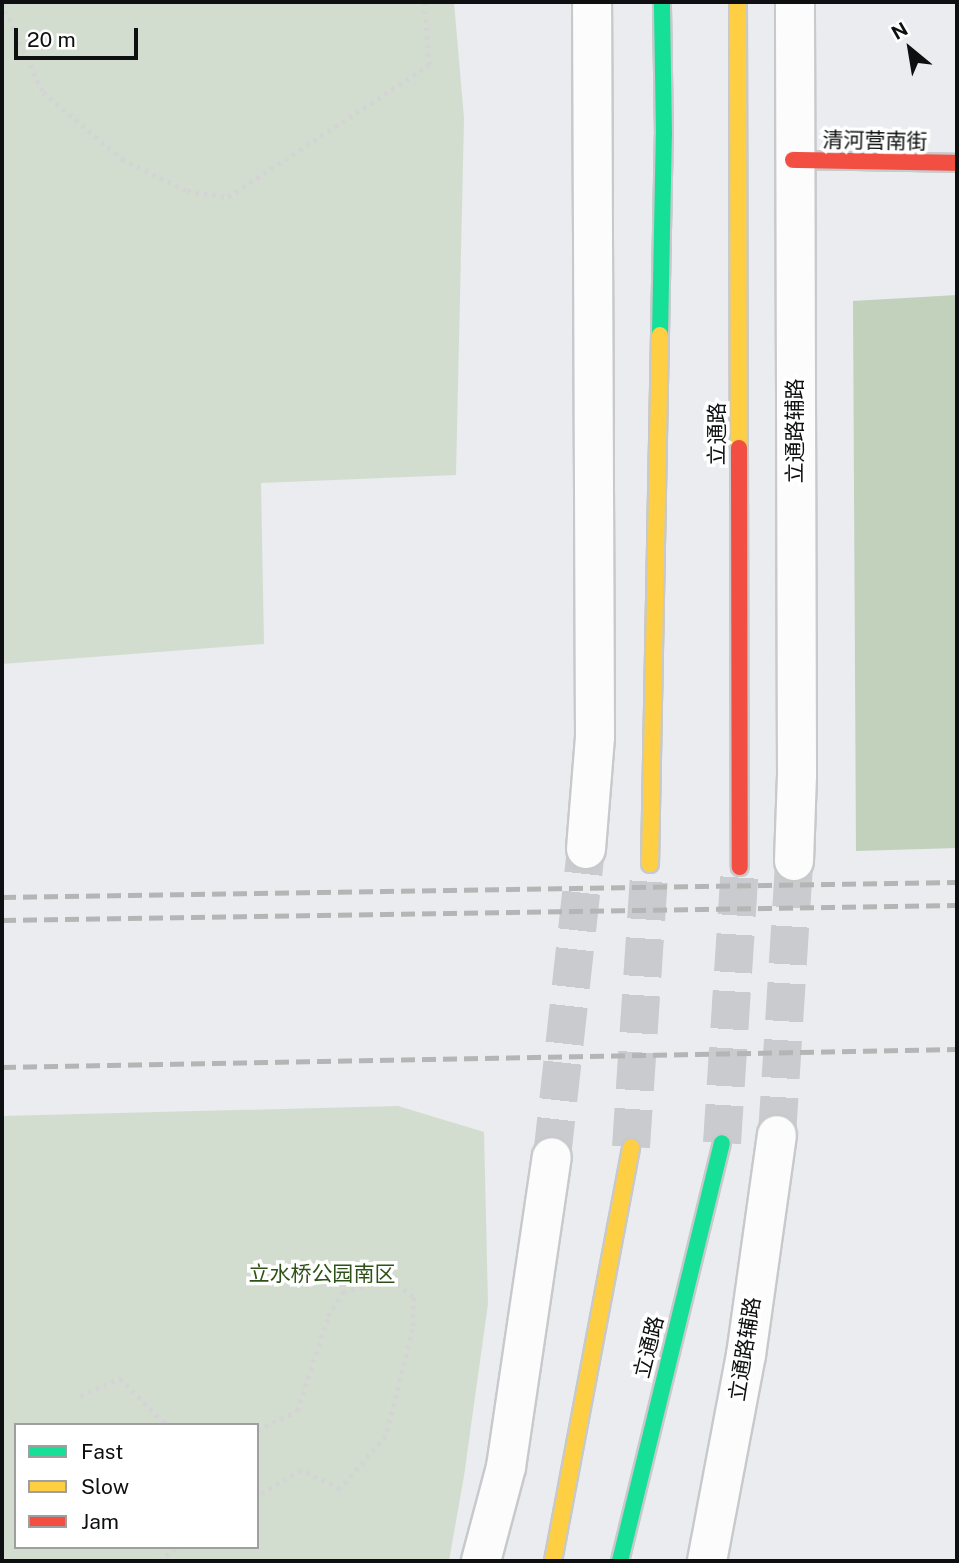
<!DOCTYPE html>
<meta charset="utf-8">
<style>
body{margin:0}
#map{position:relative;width:959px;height:1563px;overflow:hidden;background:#eaecef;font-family:"Public Sans","Noto Sans SC",sans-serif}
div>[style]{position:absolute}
.green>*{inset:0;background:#d2ddd0}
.forest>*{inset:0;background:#c1d1bc}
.street-tunnel>*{height:38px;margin-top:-19px;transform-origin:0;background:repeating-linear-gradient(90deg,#c9cbce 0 38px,transparent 0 57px)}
.primary-tunnel>*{height:38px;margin-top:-19px;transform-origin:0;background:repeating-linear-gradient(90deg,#c9cbce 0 38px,transparent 0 57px)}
.path>*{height:4.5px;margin-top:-2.25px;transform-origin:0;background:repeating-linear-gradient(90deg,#d4d4d5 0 3.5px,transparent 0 8.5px)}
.roads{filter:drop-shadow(2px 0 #c8c9cb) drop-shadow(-2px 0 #c8c9cb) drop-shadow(0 2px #c8c9cb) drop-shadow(0 -2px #c8c9cb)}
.street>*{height:38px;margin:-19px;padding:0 19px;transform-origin:19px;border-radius:19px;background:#fcfcfd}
.fast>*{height:16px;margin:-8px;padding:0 8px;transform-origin:8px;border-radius:8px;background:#16e098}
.slow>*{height:16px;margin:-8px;padding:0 8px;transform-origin:8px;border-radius:8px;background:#ffcf43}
.jam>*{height:16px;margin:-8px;padding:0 8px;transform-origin:8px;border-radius:8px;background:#f24e42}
.rail>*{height:5px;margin-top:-2.5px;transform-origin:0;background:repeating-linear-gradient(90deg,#b4b5b5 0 14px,transparent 0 21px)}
span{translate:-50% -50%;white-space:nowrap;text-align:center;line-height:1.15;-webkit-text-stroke:7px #fff;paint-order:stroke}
.street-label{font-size:21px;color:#0e0f10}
.park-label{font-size:21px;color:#2e5118}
.frame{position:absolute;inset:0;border:4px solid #0e0f10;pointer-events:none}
.legend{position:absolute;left:14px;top:1423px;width:245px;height:126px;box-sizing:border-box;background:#fff;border:2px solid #9f9f9f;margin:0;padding:9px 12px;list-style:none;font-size:21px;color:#0e0f10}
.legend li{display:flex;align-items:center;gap:14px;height:35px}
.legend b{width:35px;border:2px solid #9f9f9f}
.north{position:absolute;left:875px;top:14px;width:70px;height:70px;-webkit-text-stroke:5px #fff;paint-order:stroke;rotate:330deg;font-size:19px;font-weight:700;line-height:28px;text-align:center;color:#0e0f10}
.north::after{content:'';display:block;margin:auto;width:24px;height:32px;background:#0e0f10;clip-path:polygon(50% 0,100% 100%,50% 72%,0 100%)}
.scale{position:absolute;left:14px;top:28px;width:124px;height:32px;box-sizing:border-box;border:4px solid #0e0f10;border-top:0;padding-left:9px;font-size:21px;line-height:24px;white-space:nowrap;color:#0e0f10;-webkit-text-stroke:5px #fff;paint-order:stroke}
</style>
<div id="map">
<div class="green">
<div style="clip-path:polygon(2px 2px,454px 2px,464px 118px,456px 475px,261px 483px,264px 644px,2px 664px)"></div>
<div style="clip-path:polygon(evenodd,398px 1106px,484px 1132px,488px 1304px,464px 1476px,449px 1561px,2px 1561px,2px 1116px,398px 1106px,16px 1425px,257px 1425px,257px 1547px,16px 1547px,16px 1425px)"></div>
</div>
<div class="forest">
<div style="clip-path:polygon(957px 295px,957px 848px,856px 851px,853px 301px)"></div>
</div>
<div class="street-tunnel">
<div style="left:777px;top:1135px;width:275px;rotate:-86.4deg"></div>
<div style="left:552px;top:1157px;width:310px;rotate:-83.7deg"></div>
</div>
<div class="primary-tunnel">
<div style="left:722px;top:1143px;width:277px;rotate:-86.3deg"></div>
<div style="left:631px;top:1147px;width:284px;rotate:-86.2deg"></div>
</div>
<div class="path">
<div style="left:2px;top:3px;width:98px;rotate:65.3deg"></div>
<div style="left:43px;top:92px;width:104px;rotate:40.3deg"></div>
<div style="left:122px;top:159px;width:72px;rotate:26.2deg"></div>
<div style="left:187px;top:191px;width:41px;rotate:8.3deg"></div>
<div style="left:228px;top:197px;width:240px;rotate:-33.3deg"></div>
<div style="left:429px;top:65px;width:63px;rotate:-94.5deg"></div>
<div style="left:80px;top:1396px;width:44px;rotate:-24.2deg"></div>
<div style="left:120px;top:1378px;width:62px;rotate:45.7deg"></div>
<div style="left:163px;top:1422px;width:9px;rotate:18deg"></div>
<div style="left:257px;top:1430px;width:44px;rotate:-25.4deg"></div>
<div style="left:297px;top:1411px;width:100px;rotate:-71.9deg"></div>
<div style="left:328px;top:1316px;width:28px;rotate:-58deg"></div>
<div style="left:343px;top:1292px;width:49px;rotate:-15.5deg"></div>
<div style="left:390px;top:1279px;width:30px;rotate:37deg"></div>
<div style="left:414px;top:1297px;width:32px;rotate:92deg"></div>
<div style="left:413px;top:1329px;width:110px;rotate:104.2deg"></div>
<div style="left:386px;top:1436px;width:70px;rotate:131deg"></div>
<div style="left:340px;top:1489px;width:43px;rotate:-154deg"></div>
<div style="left:301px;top:1470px;width:52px;rotate:148.5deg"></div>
<div style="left:159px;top:1561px;width:23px;rotate:-38deg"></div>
</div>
<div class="roads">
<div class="street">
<div style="left:586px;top:849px;width:113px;rotate:-85.4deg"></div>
<div style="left:595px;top:736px;width:734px;rotate:-90.23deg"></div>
<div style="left:794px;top:861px;width:86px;rotate:-88deg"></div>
<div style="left:797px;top:775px;width:773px;rotate:-90.15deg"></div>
<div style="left:481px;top:1561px;width:97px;rotate:-75.1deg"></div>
<div style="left:506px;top:1467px;width:313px;rotate:-81.6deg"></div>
<div style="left:707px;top:1561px;width:210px;rotate:-79.3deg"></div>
<div style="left:746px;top:1355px;width:222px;rotate:-82deg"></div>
</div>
<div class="fast">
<div style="left:660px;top:335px;width:200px;rotate:-88.9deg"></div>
<div style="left:664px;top:135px;width:133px;rotate:-90.9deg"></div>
<div style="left:620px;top:1561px;width:430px;rotate:-76.3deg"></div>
</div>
<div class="slow">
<div style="left:738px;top:2px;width:446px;rotate:89.9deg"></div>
<div style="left:650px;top:864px;width:529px;rotate:-88.92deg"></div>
<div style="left:553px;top:1561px;width:421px;rotate:-79.3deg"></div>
</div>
<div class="jam">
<div style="left:793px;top:160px;width:164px;rotate:1deg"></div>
<div style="left:739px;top:448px;width:419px;rotate:89.9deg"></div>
</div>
</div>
<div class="rail">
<div style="left:2px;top:897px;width:955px;rotate:-0.9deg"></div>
<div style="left:2px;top:920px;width:955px;rotate:-0.9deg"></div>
<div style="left:2px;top:1067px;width:955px;rotate:-1.08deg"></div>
</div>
<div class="street-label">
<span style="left:875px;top:141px;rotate:1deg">清河营南街</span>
<span style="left:795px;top:431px;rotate:-90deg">立通路辅路</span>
<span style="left:717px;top:434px;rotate:-90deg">立通路</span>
<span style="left:649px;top:1347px;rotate:-76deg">立通路</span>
<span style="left:745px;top:1349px;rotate:-81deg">立通路辅路</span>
</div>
<div class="park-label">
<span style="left:322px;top:1274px">立水桥公园南区</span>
</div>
<div class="frame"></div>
<ul class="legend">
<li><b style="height:9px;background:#16e098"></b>Fast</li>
<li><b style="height:9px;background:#ffcf43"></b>Slow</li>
<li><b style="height:9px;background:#f24e42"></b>Jam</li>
</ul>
<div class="north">N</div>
<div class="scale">20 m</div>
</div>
